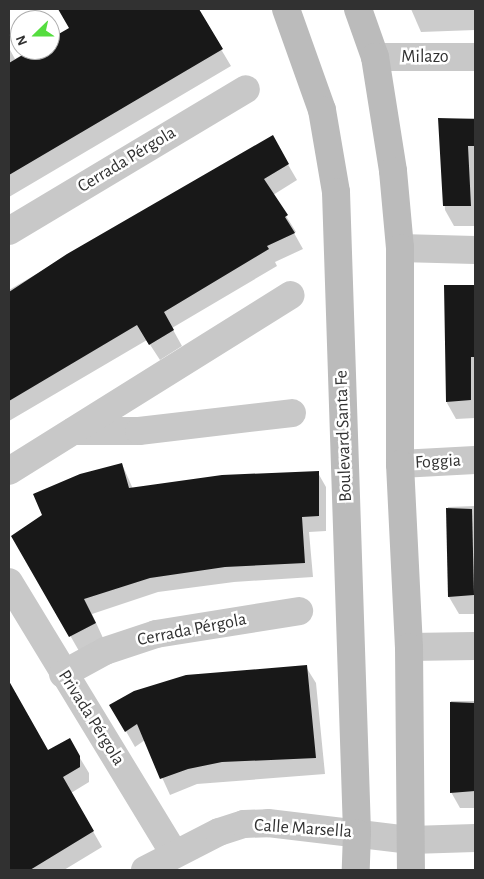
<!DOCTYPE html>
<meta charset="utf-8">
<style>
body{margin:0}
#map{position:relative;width:484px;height:879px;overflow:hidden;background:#fff;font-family:"Alegreya Sans",sans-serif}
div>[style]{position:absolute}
.shadow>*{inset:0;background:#0003}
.building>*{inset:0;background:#181818}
.minor>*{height:28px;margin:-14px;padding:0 14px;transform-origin:14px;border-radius:14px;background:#c8c8c8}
.secondary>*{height:28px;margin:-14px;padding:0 14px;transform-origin:14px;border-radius:14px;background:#bbb}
span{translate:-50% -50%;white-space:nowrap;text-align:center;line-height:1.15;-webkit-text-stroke:5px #fff;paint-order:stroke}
.street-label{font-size:18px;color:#313131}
.frame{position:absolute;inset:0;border:10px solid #313131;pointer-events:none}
.north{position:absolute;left:10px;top:10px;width:50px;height:50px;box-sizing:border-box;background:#fff;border:1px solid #adadad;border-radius:50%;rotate:248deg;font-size:14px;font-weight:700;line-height:20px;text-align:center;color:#313131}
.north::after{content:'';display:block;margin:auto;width:18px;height:22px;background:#55dd3f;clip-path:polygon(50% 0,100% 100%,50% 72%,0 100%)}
</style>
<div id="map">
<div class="shadow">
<div style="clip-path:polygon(197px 9px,231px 66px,9px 197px,9px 48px,15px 59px,31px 50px,50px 50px,50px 39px,71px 28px,62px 9px)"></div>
<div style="clip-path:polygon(411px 9px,475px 9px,475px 30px,421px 32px)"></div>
<div style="clip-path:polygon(475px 118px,475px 226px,454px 226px,445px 210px,439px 119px)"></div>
<div style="clip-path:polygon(272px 137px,297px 180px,273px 195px,296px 232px,294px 233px,303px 249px,275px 262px,277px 266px,172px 328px,182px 346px,160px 360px,147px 340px,9px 421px,9px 290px)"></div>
<div style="clip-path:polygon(445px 286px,473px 286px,475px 290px,475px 418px,456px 419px,447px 403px)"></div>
<div style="clip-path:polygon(122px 464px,133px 489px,318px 473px,326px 487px,326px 531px,309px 532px,313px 577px,234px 582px,158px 592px,92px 614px,103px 638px,79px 651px,13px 536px)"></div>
<div style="clip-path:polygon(475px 506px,475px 614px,459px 614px,449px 597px,448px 507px)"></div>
<div style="clip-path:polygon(306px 667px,316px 683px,325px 774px,197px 784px,170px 795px,145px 740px,135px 747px,111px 705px)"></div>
<div style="clip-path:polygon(9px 685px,47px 752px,69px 740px,89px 773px,89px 782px,71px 793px,102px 847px,64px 870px,12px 870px,9px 865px)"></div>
<div style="clip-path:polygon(451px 701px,475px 701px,475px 808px,460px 808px,451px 792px)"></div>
</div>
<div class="building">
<div style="clip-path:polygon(58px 9px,199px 9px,223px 49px,9px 175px,9px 63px,31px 50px,50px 50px,50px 39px,69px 28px)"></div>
<div style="clip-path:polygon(438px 118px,475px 119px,475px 146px,468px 146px,471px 206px,443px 206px)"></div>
<div style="clip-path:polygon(273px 135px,289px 164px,264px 179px,288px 215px,285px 217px,295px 233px,267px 246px,269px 249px,164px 312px,174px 330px,149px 345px,137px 325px,9px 401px,9px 292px,67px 254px)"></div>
<div style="clip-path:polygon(444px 285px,474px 285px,475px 357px,471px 357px,471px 400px,446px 402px)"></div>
<div style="clip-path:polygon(122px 463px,129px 488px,222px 475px,319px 471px,319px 516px,302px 517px,305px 563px,225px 567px,150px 578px,84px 599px,96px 623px,69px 637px,11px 536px,42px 515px,33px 494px,80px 474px)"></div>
<div style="clip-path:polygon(446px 508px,472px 509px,474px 595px,448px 597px)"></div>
<div style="clip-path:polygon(307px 665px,316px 758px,222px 762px,188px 769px,160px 779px,137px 724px,125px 732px,109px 705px,134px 691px,186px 675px)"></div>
<div style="clip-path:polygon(9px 681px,48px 750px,70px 738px,80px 756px,80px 767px,63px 777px,94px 831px,30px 870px,9px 870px)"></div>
<div style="clip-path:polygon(450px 702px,475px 703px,475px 791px,450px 793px)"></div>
</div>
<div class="minor">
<div style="left:375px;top:57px;width:100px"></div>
<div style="left:9px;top:231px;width:276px;rotate:-30.9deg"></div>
<div style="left:400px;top:248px;width:75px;rotate:1.5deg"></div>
<div style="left:74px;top:431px;width:65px"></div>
<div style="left:139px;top:431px;width:154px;rotate:-6.7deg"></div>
<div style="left:400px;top:464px;width:75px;rotate:-3.1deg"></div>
<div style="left:9px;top:471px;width:332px;rotate:-32deg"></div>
<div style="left:9px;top:582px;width:317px;rotate:58.7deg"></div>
<div style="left:409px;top:647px;width:66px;rotate:-0.9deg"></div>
<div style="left:63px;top:674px;width:48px;rotate:-28.7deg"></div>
<div style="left:105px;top:651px;width:54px;rotate:-18.4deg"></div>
<div style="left:156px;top:634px;width:145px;rotate:-9.1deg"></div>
<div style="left:145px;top:870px;width:83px;rotate:-27.2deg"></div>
<div style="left:219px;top:832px;width:26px;rotate:-18deg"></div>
<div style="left:244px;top:824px;width:24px;rotate:-2deg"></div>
<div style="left:268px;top:823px;width:144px;rotate:6.8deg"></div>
<div style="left:411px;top:840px;width:64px;rotate:-1.8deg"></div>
</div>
<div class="secondary">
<div style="left:286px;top:9px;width:107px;rotate:70.4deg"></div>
<div style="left:322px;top:110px;width:83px;rotate:80.3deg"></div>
<div style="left:336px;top:192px;width:641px;rotate:88.12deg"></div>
<div style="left:357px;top:833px;width:37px;rotate:92deg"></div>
<div style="left:358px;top:9px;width:51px;rotate:70.5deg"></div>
<div style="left:375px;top:57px;width:115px;rotate:81deg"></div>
<div style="left:393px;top:171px;width:77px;rotate:84.8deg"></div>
<div style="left:400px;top:248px;width:216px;rotate:90deg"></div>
<div style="left:400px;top:464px;width:183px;rotate:87.2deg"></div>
<div style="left:409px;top:647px;width:223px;rotate:89.5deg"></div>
</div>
<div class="street-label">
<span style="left:425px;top:57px">Milazo</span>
<span style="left:127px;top:160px;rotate:-31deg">Cerrada Pérgola</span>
<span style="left:344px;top:436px;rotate:-92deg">Boulevard Santa Fe</span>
<span style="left:438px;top:462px;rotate:-3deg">Foggia</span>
<span style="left:192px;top:630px;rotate:-11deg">Cerrada Pérgola</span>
<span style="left:91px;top:718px;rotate:58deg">Privada Pérgola</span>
<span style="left:303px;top:829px;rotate:4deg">Calle Marsella</span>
</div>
<div class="frame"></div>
<div class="north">N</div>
</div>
